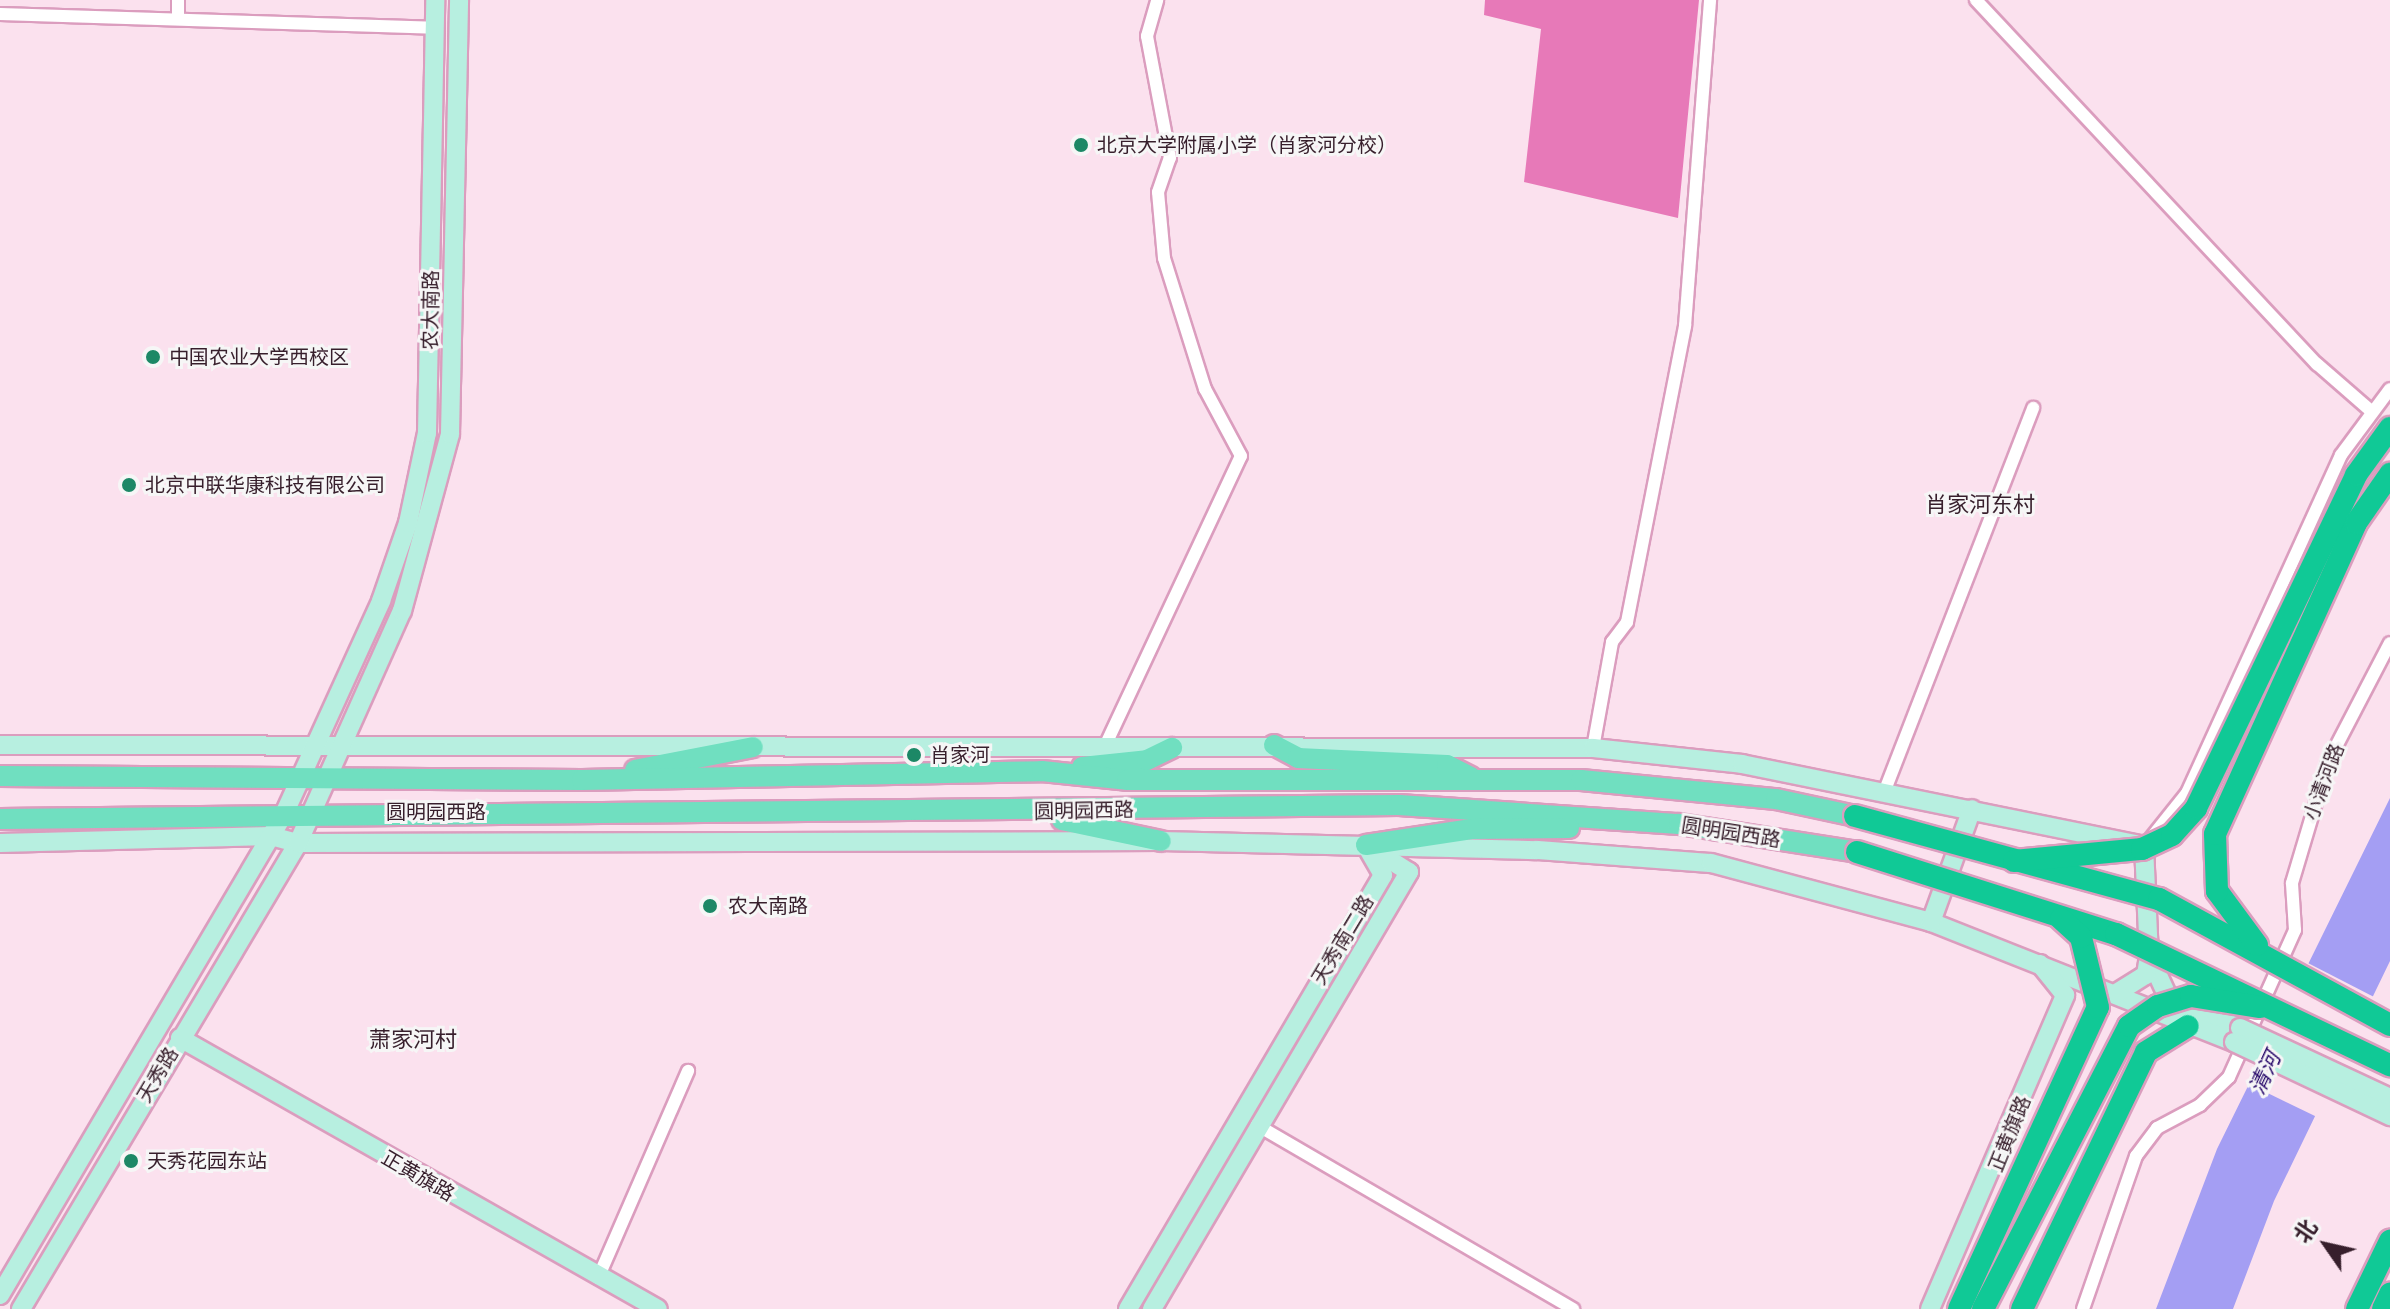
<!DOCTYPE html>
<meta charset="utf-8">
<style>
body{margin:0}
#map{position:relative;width:2390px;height:1309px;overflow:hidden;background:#fbe1ee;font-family:Arial,"Noto Sans SC",sans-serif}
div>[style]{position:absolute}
.forest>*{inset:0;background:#e779b8}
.water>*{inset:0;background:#a49ef3}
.pier>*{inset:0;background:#fbe1ee}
.roads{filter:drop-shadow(2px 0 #db9dbe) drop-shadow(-2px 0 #db9dbe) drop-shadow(0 2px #db9dbe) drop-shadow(0 -2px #db9dbe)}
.street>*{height:12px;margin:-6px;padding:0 6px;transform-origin:6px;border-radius:6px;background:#fff}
.secondary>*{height:18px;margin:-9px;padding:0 9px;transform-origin:9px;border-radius:9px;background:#b7efe0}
.primary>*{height:20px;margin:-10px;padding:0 10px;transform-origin:10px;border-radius:10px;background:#70dfc0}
.highway>*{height:22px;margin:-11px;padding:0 11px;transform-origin:11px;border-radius:11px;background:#10c996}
.bridges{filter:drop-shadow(2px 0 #db9dbe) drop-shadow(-2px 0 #db9dbe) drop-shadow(0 2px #db9dbe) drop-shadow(0 -2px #db9dbe)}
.secondary-bridge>*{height:18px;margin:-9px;padding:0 9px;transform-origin:9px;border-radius:9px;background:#b7efe0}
.highway-bridge>*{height:22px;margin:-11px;padding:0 11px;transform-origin:11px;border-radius:11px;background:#10c996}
.dots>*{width:22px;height:22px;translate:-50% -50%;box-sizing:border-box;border:4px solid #f6f6f6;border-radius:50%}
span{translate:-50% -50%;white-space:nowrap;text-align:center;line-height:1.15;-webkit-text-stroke:6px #f6f6f6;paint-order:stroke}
.poi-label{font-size:20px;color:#371f2c}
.left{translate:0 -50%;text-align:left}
.street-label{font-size:20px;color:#371f2c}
.neighbourhood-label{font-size:22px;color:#371f2c}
.water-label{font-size:22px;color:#2a0c6c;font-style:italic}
.north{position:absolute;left:2286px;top:1205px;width:80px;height:80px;-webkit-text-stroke:6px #f6f6f6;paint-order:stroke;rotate:304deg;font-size:22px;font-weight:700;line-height:32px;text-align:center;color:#371f2c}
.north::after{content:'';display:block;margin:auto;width:28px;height:36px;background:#371f2c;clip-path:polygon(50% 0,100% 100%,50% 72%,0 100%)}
</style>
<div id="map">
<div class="forest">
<div style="clip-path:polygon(1485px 0,1699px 0,1678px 218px,1524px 182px,1541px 29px,1484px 15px)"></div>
</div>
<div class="water">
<div style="clip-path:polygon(2390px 798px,2390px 961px,2274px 1201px,2233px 1309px,2156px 1309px,2217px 1149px)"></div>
</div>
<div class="pier">
<div style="clip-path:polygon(2304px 961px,2376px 998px,2317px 1117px,2245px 1082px)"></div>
</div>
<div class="roads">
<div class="street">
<div style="left:1976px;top:0;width:499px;rotate:46.9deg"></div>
<div style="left:2317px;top:364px;width:70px;rotate:41deg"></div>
<div style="left:0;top:14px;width:434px;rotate:1.8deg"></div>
<div style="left:178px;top:19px;width:19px;rotate:-90deg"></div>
<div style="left:1106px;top:744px;width:318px;rotate:-64.9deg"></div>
<div style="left:1241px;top:456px;width:76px;rotate:-118.2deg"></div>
<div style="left:1205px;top:389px;width:137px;rotate:-107.4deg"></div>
<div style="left:1164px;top:258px;width:66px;rotate:-95.2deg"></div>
<div style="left:1158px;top:192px;width:36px;rotate:-71deg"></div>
<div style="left:1170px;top:158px;width:124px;rotate:-100.7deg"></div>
<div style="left:1147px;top:36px;width:37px;rotate:-74deg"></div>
<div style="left:1593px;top:748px;width:108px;rotate:-79.8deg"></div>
<div style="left:1612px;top:642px;width:25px;rotate:-53deg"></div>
<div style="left:1627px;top:622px;width:302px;rotate:-78.9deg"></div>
<div style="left:1685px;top:326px;width:327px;rotate:-85.6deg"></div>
<div style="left:1885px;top:790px;width:410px;rotate:-68.8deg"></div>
<div style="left:2151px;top:838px;width:58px;rotate:-51.3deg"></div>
<div style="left:2187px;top:793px;width:371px;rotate:-65.5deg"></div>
<div style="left:2341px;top:455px;width:82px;rotate:-53.4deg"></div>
<div style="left:1257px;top:1125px;width:366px;rotate:30.2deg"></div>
<div style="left:598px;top:1278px;width:226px;rotate:-66.5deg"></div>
<div style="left:2083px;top:1309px;width:162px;rotate:-70.9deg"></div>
<div style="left:2136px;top:1156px;width:35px;rotate:-53deg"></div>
<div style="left:2157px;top:1128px;width:49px;rotate:-28.1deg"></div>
<div style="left:2200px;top:1105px;width:40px;rotate:-44deg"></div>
<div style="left:2229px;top:1077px;width:161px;rotate:-65.8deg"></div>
<div style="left:2295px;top:930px;width:47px;rotate:-93.7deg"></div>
<div style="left:2292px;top:883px;width:126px;rotate:-73.4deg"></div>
<div style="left:2328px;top:762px;width:134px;rotate:-62.5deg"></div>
</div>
<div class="secondary">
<div style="left:0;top:745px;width:1593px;rotate:0.11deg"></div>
<div style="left:1593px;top:748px;width:150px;rotate:6.1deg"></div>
<div style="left:1742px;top:764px;width:410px;rotate:11.5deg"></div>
<div style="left:2144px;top:846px;width:110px;rotate:87.4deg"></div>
<div style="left:2149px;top:956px;width:47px;rotate:65.1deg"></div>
<div style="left:2169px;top:999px;width:77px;rotate:22.2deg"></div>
<div style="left:0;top:843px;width:271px;rotate:-1.5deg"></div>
<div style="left:271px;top:836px;width:28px;rotate:15deg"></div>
<div style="left:298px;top:843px;width:863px;rotate:-0.13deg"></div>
<div style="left:1161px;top:841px;width:376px;rotate:1.4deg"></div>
<div style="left:1537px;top:850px;width:174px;rotate:4.3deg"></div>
<div style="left:1711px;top:863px;width:228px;rotate:15deg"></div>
<div style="left:1931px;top:922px;width:326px;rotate:21.6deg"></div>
<div style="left:1931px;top:922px;width:120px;rotate:-70.1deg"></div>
<div style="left:2115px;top:994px;width:36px;rotate:-32deg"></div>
<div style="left:2146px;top:975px;width:19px;rotate:-81deg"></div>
<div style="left:180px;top:1038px;width:549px;rotate:29.55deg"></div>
<div style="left:0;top:1295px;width:561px;rotate:-59.46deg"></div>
<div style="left:285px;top:812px;width:232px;rotate:-65.5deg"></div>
<div style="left:381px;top:601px;width:83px;rotate:-70.9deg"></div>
<div style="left:408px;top:523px;width:92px;rotate:-78.1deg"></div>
<div style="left:427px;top:433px;width:433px;rotate:-88.9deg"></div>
<div style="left:21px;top:1309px;width:542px;rotate:-59.27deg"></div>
<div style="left:298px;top:843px;width:254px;rotate:-65.9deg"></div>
<div style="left:402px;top:611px;width:183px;rotate:-74.8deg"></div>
<div style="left:450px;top:434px;width:434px;rotate:-88.8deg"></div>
<div style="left:1128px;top:1309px;width:503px;rotate:-59.56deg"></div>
<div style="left:1383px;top:875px;width:32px;rotate:-120deg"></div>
<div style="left:1152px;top:1309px;width:507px;rotate:-59.54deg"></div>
<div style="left:1409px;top:872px;width:51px;rotate:-147.9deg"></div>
<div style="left:1930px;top:1309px;width:342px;rotate:-66.7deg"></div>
<div style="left:2065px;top:995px;width:40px;rotate:-129deg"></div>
</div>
<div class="primary">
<div style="left:1274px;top:745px;width:27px;rotate:28deg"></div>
<div style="left:1298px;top:758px;width:149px;rotate:2.7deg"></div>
<div style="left:1447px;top:765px;width:27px;rotate:27deg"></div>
<div style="left:1082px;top:767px;width:65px;rotate:-6.1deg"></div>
<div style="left:1147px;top:760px;width:28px;rotate:-26deg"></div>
<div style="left:635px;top:770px;width:120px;rotate:-11deg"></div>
<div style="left:0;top:776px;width:582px;rotate:0.39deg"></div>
<div style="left:582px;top:780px;width:460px;rotate:-1.1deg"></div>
<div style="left:1042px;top:771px;width:85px;rotate:6deg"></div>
<div style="left:1127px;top:780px;width:454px"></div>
<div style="left:1581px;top:780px;width:196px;rotate:5.6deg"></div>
<div style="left:1776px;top:799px;width:81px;rotate:12.1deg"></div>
<div style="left:0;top:819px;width:1399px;rotate:-0.57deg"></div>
<div style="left:1399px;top:805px;width:281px;rotate:3.9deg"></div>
<div style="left:1679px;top:824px;width:180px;rotate:8.9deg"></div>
<div style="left:1062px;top:820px;width:101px;rotate:12deg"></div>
<div style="left:1366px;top:845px;width:107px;rotate:-8.6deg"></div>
<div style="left:1472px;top:829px;width:97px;rotate:-0.6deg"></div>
</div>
<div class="highway">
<div style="left:2022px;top:1309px;width:285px;rotate:-64.2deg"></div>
<div style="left:2146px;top:1052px;width:49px;rotate:-31.8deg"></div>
<div style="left:2357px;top:1309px;width:76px;rotate:-64.1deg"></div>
<div style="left:2383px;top:1309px;width:17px;rotate:-65deg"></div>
</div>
</div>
<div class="bridges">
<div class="secondary-bridge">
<div style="left:2240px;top:1028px;width:166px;rotate:25deg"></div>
<div style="left:2234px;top:1042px;width:173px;rotate:25.4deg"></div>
</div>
<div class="highway-bridge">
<div style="left:1855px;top:816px;width:315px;rotate:15.3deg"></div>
<div style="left:2159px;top:899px;width:263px;rotate:28.6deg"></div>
<div style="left:1857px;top:852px;width:272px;rotate:17.6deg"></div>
<div style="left:2116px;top:934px;width:304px;rotate:25.6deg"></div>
<div style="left:2014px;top:861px;width:129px;rotate:-5.4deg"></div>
<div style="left:2142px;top:849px;width:33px;rotate:-25deg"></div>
<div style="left:2172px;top:835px;width:36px;rotate:-48deg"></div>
<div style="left:2196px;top:808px;width:369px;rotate:-64.3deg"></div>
<div style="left:2356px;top:475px;width:58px;rotate:-54.1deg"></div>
<div style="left:2257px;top:945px;width:67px;rotate:-126.5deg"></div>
<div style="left:2217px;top:891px;width:57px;rotate:-92deg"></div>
<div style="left:2215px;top:834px;width:341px;rotate:-65.6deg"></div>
<div style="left:2356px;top:523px;width:60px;rotate:-55.2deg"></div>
<div style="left:1959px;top:1309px;width:332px;rotate:-65.3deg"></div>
<div style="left:2098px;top:1007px;width:72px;rotate:-103.7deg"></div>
<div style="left:2081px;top:937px;width:27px;rotate:-138deg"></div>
<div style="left:1983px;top:1309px;width:318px;rotate:-62.7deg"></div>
<div style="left:2129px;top:1026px;width:35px;rotate:-35deg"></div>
<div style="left:2158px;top:1006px;width:34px;rotate:-17deg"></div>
<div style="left:2191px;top:996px;width:70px;rotate:9.1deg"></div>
</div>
</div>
<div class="dots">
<div style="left:1081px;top:145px;background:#1c8866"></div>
<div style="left:153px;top:357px;background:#1c8866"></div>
<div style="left:129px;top:485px;background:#1c8866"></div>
<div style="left:914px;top:755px;background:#1c8866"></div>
<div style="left:710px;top:906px;background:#1c8866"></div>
<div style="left:131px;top:1161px;background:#1c8866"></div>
</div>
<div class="poi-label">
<span class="left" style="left:1097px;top:145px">北京大学附属小学（肖家河分校）</span>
<span class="left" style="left:169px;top:357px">中国农业大学西校区</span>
<span class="left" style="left:145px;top:485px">北京中联华康科技有限公司</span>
<span class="left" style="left:930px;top:755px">肖家河</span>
<span class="left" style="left:728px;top:906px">农大南路</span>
<span class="left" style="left:147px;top:1161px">天秀花园东站</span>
</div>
<div class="street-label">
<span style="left:431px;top:310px;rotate:-89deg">农大南路</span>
<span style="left:2324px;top:782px;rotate:-69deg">小清河路</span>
<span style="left:1084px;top:811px;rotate:-1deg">圆明园西路</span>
<span style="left:436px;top:812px">圆明园西路</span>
<span style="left:1731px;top:833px;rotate:9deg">圆明园西路</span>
<span style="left:1343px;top:940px;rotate:-59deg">天秀南二路</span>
<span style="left:158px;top:1075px;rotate:-59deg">天秀路</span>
<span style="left:2010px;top:1134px;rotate:-68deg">正黄旗路</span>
<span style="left:418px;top:1176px;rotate:30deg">正黄旗路</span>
</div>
<div class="neighbourhood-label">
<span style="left:1980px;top:505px">肖家河东村</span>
<span style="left:413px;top:1040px">萧家河村</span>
</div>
<div class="water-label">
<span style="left:2265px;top:1073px;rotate:-65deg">清河</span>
</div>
<div class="north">北</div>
</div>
